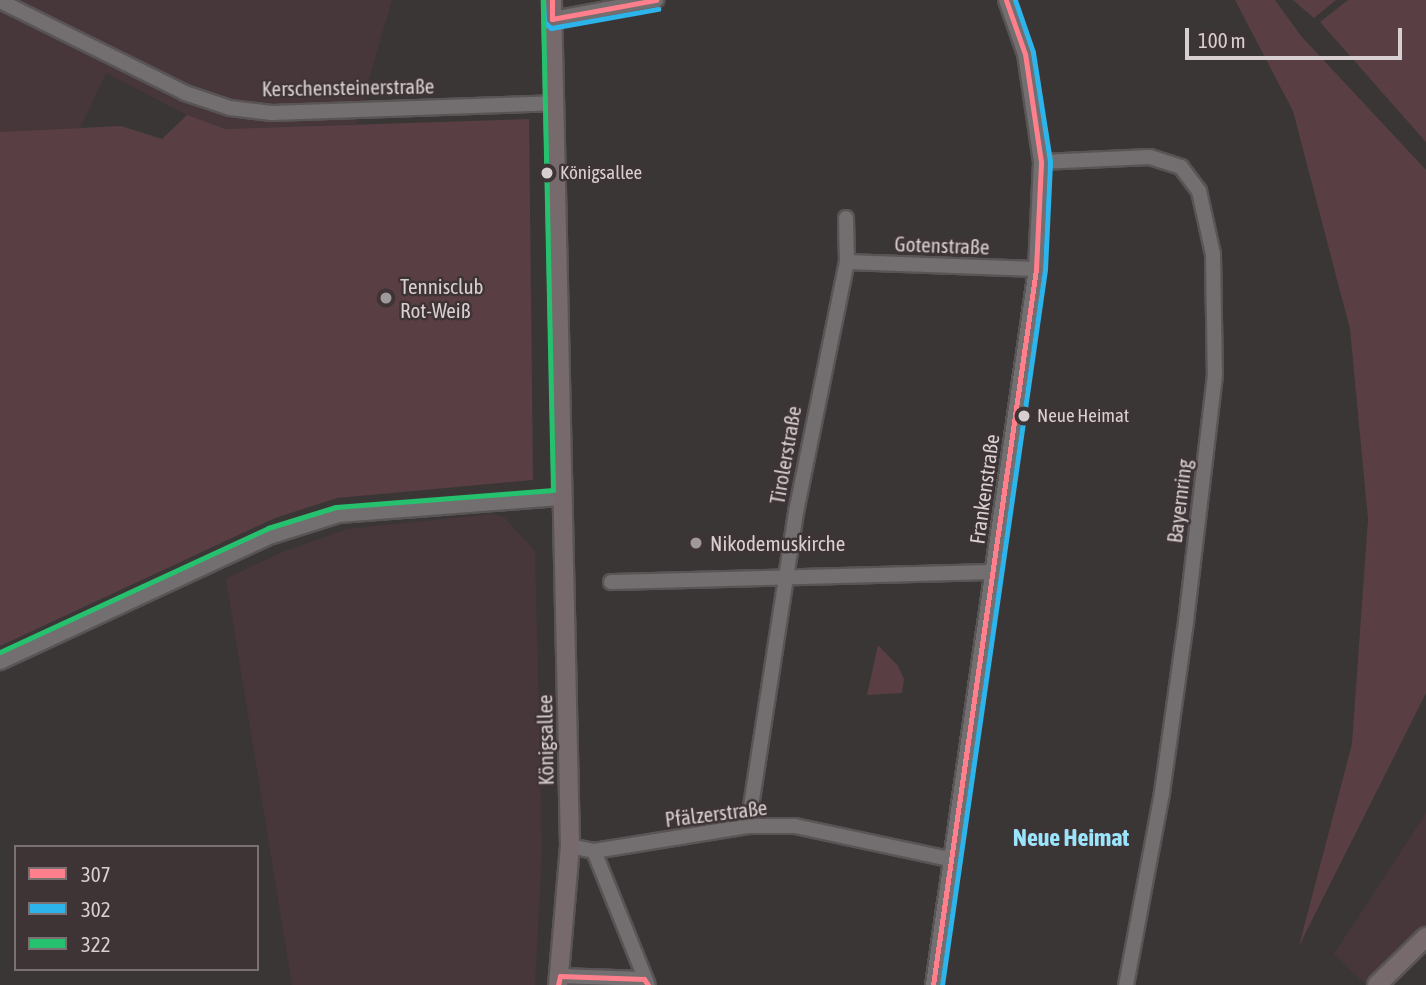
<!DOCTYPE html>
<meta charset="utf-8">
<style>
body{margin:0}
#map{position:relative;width:1426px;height:985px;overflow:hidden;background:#3b3636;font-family:"Asap Condensed",sans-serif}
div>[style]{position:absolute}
.built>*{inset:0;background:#47373a}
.green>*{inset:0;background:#593f44}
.roads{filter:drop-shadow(2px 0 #595455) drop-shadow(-2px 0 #595455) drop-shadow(0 2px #595455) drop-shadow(0 -2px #595455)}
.minor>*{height:14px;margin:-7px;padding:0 7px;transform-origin:7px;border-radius:7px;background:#736e6f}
.major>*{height:18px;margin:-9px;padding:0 9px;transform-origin:9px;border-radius:9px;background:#766a6d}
.bus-1>*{height:5px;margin:-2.5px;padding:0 2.5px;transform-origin:2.5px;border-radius:2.5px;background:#ff808c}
.bus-2>*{height:5px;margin:-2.5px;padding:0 2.5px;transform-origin:2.5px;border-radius:2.5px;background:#2db5eb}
.bus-3>*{height:5px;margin:-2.5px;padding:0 2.5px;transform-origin:2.5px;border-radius:2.5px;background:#26c16e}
.dots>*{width:19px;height:19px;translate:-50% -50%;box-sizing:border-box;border:4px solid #3e3335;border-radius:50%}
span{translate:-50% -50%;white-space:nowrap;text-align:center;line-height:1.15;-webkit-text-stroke:5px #3e3335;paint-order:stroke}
.bus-label{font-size:19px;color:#d7cfd1}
.left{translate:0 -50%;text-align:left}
.street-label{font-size:21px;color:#d7cfd1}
.poi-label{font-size:21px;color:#d7cfd1}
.quarter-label{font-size:24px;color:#9ae4fc;font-weight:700}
.legend{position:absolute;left:14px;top:845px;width:245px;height:126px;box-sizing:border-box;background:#3e3335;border:2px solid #7b7173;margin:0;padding:9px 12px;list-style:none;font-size:21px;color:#d7cfd1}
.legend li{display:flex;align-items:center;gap:14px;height:35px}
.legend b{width:35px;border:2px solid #7b7173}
.scale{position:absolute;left:1185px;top:28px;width:217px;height:32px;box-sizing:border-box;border:4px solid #d7cfd1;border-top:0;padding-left:9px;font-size:21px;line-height:24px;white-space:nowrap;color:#d7cfd1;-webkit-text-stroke:5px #3e3335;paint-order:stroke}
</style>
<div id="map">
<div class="built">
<div style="clip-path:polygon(0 0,392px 0,356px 124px,225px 129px,187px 115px,106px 73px,80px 128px,0 132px)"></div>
<div style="clip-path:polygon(492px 514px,504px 517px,535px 551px,542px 851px,535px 985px,292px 985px,226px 579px,280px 553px,347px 529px)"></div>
<div style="clip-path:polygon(1426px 813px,1426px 927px,1366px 985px,1334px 954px)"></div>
</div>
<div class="green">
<div style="clip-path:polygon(1235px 0,1275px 0,1301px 36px,1426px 170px,1426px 693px,1299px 946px,1352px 744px,1368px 519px,1350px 329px,1293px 111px)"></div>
<div style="clip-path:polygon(1293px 0,1336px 0,1314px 18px)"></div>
<div style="clip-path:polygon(1348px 0,1426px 0,1426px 142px,1320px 22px)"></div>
<div style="clip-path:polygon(187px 115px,225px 129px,529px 119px,533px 480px,337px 498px,275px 518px,0 646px,0 132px,121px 126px,162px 139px)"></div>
<div style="clip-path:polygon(878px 645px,898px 666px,904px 679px,902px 693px,867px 695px)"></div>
</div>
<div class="roads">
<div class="minor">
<div style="left:0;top:1px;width:207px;rotate:26.4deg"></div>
<div style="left:185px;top:93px;width:47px;rotate:18.4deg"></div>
<div style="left:230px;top:108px;width:42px;rotate:6.8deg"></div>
<div style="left:272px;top:113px;width:281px;rotate:-2deg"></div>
<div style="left:552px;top:19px;width:106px;rotate:-10.4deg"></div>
<div style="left:1041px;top:162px;width:109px;rotate:-2.6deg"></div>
<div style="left:1150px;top:157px;width:33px;rotate:18deg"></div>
<div style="left:1181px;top:167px;width:30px;rotate:53deg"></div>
<div style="left:1199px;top:191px;width:65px;rotate:77.5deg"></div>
<div style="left:1213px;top:254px;width:121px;rotate:89.1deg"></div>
<div style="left:1215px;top:375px;width:249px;rotate:96.7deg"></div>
<div style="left:1186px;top:622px;width:173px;rotate:98deg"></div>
<div style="left:1162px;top:793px;width:195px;rotate:100.6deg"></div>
<div style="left:847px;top:262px;width:189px;rotate:2.1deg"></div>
<div style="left:611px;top:582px;width:382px;rotate:-1.5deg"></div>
<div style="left:0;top:662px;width:300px;rotate:-24.9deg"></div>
<div style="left:272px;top:536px;width:70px;rotate:-17.4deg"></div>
<div style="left:339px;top:515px;width:224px;rotate:-4.4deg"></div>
<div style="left:748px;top:826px;width:318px;rotate:-81.3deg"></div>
<div style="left:796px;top:512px;width:255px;rotate:-78.5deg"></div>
<div style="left:847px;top:262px;width:44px;rotate:-91.3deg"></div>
<div style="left:570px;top:846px;width:25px;rotate:12deg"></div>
<div style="left:594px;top:851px;width:156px;rotate:-9.2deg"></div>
<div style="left:748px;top:826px;width:47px"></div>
<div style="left:795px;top:826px;width:157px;rotate:12.1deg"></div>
<div style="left:594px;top:851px;width:144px;rotate:68.1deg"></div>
<div style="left:560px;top:976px;width:84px;rotate:2deg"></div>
<div style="left:933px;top:985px;width:723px;rotate:-81.81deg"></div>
<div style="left:1036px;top:269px;width:107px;rotate:-87.3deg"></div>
<div style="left:1041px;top:162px;width:109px;rotate:-98.4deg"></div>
<div style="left:1025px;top:54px;width:57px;rotate:-109.4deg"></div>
</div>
<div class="major">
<div style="left:552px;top:0;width:846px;rotate:88.78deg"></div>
<div style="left:570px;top:846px;width:140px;rotate:94.9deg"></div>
<div style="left:1377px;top:985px;width:69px;rotate:-44.4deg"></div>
</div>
</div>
<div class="bus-1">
<div style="left:552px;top:0;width:19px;rotate:90deg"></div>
<div style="left:552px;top:19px;width:106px;rotate:-10.4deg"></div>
<div style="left:558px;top:985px;width:9px;rotate:-77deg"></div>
<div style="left:560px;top:976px;width:84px;rotate:2deg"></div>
<div style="left:644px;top:979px;width:7px;rotate:56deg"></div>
<div style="left:933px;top:985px;width:723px;rotate:-81.81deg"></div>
<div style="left:1036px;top:269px;width:107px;rotate:-87.3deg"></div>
<div style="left:1041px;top:162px;width:109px;rotate:-98.4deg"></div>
<div style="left:1025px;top:54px;width:57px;rotate:-109.4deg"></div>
</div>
<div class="bus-2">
<div style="left:543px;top:0;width:22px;rotate:87deg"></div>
<div style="left:544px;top:22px;width:9px;rotate:41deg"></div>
<div style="left:551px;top:28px;width:109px;rotate:-10.1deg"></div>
<div style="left:942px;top:985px;width:723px;rotate:-81.81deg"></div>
<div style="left:1045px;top:269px;width:108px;rotate:-87.3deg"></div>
<div style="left:1050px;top:161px;width:110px;rotate:-98.9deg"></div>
<div style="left:1033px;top:52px;width:55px;rotate:-109.1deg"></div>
</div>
<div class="bus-3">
<div style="left:0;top:652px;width:295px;rotate:-24.8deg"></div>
<div style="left:268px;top:528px;width:71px;rotate:-17.2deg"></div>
<div style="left:336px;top:507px;width:218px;rotate:-4.5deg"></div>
<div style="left:553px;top:490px;width:490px;rotate:-91.2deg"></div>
</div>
<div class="dots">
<div style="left:547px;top:173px;background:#d7cfd1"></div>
<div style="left:386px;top:298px;background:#a0999b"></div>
<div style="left:1024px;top:416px;background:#d7cfd1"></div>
<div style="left:696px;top:543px;background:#a0999b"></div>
</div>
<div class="bus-label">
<span class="left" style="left:560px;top:173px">Königsallee</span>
<span class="left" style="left:1037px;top:416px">Neue Heimat</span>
</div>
<div class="street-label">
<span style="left:348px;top:87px;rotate:-1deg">Kerschensteinerstraße</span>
<span style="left:942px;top:245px;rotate:2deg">Gotenstraße</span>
<span style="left:785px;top:455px;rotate:-80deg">Tirolerstraße</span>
<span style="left:984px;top:489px;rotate:-82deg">Frankenstraße</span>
<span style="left:1179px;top:501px;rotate:-83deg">Bayernring</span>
<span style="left:545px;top:740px;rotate:-91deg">Königsallee</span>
<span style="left:716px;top:813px;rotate:-7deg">Pfälzerstraße</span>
</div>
<div class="poi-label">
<span class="left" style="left:400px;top:298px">Tennisclub<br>Rot-Weiß</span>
<span class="left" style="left:710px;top:543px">Nikodemuskirche</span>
</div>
<div class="quarter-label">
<span style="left:1071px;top:838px">Neue Heimat</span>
</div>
<ul class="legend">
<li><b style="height:9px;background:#ff808c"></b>307</li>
<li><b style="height:9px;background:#2db5eb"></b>302</li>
<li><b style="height:9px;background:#26c16e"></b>322</li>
</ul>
<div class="scale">100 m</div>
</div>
